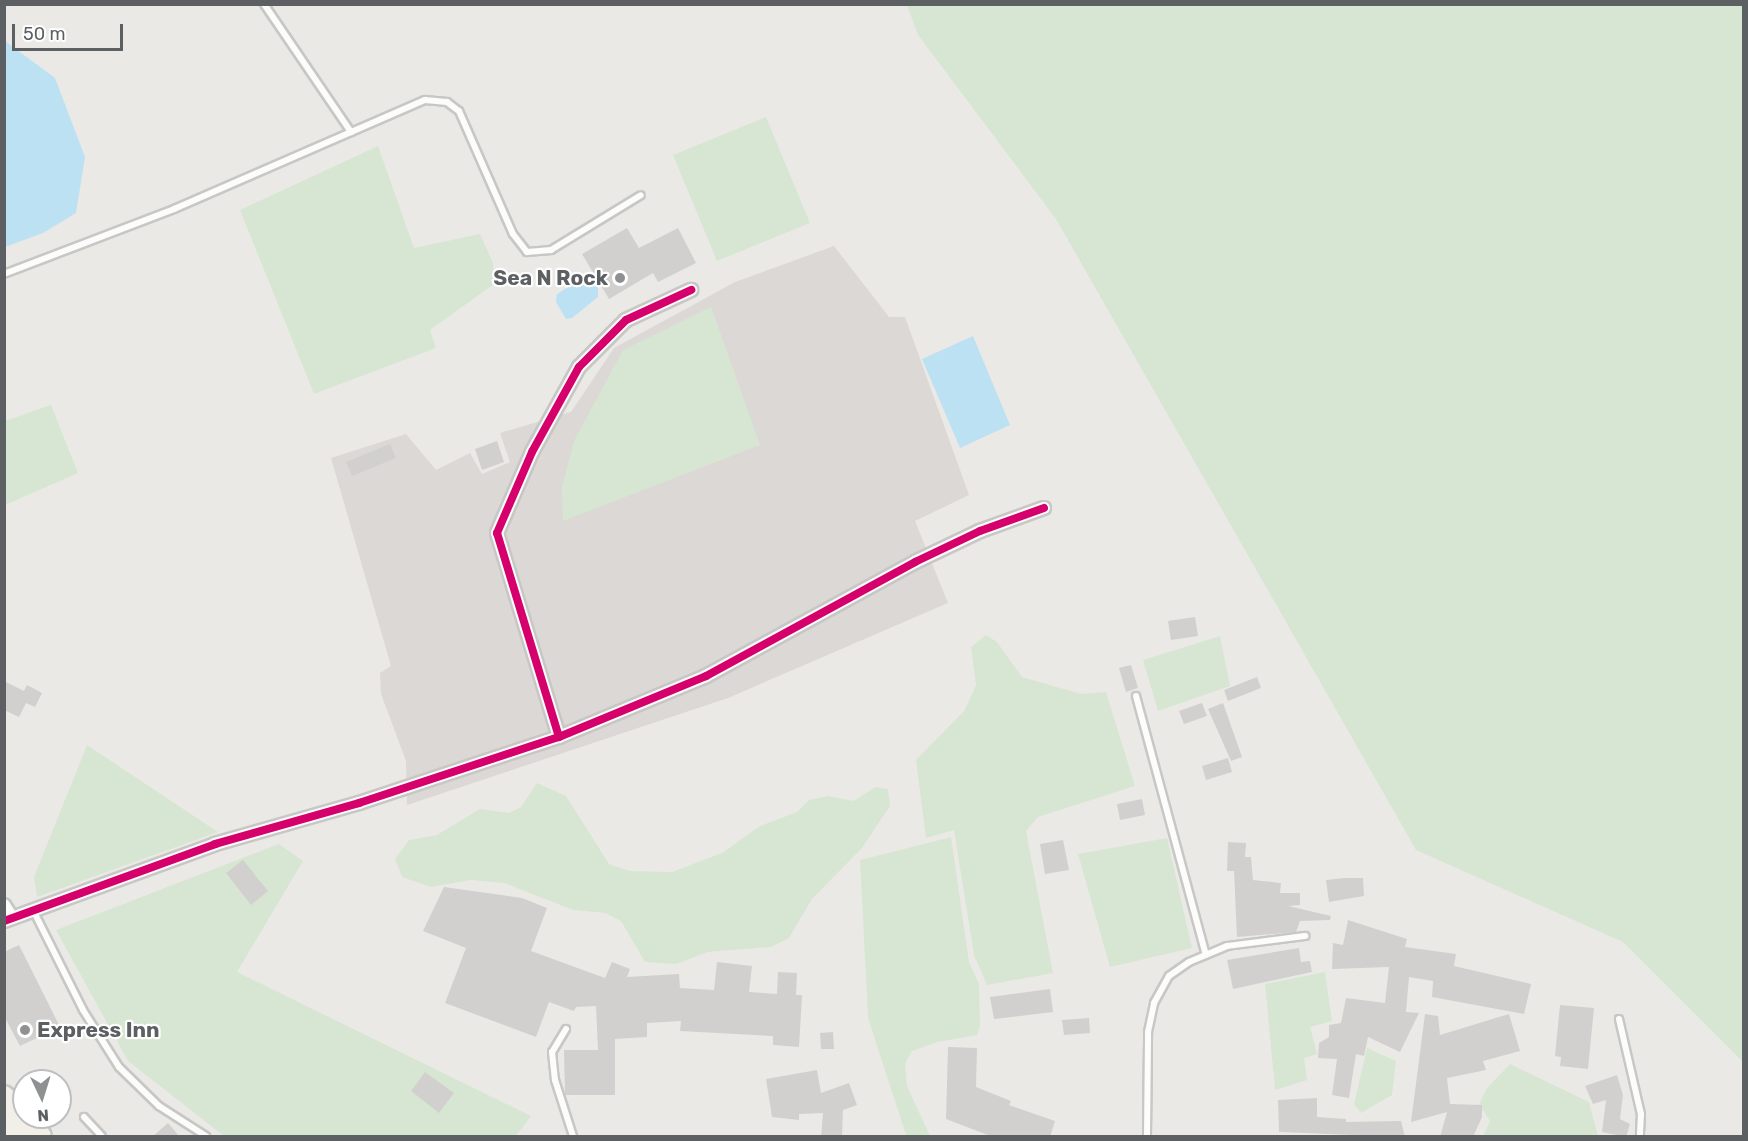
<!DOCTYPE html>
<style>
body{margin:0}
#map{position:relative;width:1748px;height:1141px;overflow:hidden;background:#ebe9e6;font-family:Rubik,sans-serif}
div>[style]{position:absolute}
.industrial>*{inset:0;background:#dbd8d6}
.green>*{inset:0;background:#d7e6d2}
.water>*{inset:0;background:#bce1f3}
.building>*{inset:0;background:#d2d0cf}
.roads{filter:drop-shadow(2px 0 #c7c7c6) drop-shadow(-2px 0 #c7c7c6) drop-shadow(0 2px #c7c7c6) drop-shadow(0 -2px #c7c7c6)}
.lane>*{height:6px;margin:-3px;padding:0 3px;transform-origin:3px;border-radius:3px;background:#fcfcfb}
.street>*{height:12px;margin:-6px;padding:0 6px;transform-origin:6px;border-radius:6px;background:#fcfcfb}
.primary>*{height:20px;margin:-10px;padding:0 10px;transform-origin:10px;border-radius:10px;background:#f2efe8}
.cycleway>*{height:8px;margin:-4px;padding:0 4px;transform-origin:4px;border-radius:4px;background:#d6006c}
.dots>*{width:16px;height:16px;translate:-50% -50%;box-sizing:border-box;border:3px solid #fff;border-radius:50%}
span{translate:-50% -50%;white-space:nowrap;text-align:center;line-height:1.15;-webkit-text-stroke:4.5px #fff;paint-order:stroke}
.poi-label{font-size:21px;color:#5c6063;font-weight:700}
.right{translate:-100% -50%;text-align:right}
.left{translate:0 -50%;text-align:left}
.frame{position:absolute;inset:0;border:6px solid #5c6063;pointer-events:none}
.north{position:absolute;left:12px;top:1069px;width:60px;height:60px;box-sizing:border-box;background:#fff;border:2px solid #bebfc1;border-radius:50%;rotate:176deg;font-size:16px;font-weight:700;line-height:24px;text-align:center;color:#5c6063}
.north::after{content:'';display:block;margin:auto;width:21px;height:27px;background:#8e9091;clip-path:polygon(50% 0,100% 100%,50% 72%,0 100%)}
.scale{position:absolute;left:12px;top:24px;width:111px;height:27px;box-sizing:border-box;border:3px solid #5c6063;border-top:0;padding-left:8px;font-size:18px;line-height:21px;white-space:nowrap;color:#5c6063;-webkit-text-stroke:4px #fff;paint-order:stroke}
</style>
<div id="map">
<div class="industrial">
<div style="clip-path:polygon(834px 246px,889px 317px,905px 317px,969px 495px,915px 521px,948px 603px,728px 698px,407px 805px,406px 761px,381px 694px,380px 673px,391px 666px,331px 458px,406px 434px,436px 470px,470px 453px,482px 474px,510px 462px,500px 433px,571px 412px,614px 348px,735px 282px)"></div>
</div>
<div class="green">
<div style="clip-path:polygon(907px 5px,1743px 5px,1743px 1062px,1623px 942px,1416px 850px,1056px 219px,918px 35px)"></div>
<div style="clip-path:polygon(766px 117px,810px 223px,717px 261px,673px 155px)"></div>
<div style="clip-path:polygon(378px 146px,414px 248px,480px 234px,493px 263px,494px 284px,430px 330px,436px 348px,314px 394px,240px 210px)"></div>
<div style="clip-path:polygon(711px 307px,760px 445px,563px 521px,562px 488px,574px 441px,623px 350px)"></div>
<div style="clip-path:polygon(51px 405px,78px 473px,5px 505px,5px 421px)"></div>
<div style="clip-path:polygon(986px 635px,997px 642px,1022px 677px,1081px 694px,1106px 692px,1135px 786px,1038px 817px,1026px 831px,1053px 973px,987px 985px,974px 955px,954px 830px,926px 838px,916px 760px,964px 711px,976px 685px,971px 647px)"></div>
<div style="clip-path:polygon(1220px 636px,1230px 686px,1158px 711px,1143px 660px)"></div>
<div style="clip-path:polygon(87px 745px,218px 832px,37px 897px,34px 877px)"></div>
<div style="clip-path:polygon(537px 783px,566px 796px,609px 864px,630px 871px,672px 872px,722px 853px,760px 826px,797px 812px,809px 800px,828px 796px,854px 801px,875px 787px,888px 789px,890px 806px,862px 848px,812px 899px,789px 938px,771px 947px,708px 952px,676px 964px,645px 962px,621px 921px,605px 913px,573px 910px,504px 883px,471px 880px,431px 887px,402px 877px,395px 859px,409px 840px,437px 835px,480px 809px,509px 813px,521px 807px)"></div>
<div style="clip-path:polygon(951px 837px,969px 962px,979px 984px,980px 1026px,977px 1035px,937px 1042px,912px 1051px,905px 1064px,907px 1086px,930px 1136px,906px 1135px,868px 1018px,860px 860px)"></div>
<div style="clip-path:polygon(1167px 838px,1192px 948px,1110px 967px,1078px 854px)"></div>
<div style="clip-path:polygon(279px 844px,303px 861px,237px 972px,531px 1116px,516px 1136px,224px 1136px,128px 1061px,56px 930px)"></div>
<div style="clip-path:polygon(1325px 972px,1332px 1021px,1310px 1027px,1317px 1054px,1304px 1058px,1307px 1080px,1275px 1090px,1265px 984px)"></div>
<div style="clip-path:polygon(1367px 1048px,1396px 1061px,1392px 1095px,1361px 1113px,1354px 1104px)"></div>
<div style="clip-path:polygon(1510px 1064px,1589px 1102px,1598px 1136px,1483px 1136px,1490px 1121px,1479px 1104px,1487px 1088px)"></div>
</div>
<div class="water">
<div style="clip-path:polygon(5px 41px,55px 78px,85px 157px,76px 213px,43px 233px,5px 247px)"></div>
<div style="clip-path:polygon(586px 276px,598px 285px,598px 297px,572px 318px,566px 319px,556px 302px,557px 294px)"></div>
<div style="clip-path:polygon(973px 336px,1010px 425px,960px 448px,922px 359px)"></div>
</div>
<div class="building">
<div style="clip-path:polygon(627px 228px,639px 248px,678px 228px,696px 263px,658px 282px,653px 273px,609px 299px,582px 254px)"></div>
<div style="clip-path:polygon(497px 441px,504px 462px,482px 470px,475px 449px)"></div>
<div style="clip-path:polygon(390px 444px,396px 458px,352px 476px,346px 462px)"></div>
<div style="clip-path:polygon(1195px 617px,1198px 636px,1171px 640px,1168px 621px)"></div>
<div style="clip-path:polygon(1131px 665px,1138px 688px,1126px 692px,1119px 668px)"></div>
<div style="clip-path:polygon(1257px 677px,1261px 688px,1228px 701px,1224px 690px)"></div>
<div style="clip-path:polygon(4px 681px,24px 691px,27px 685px,42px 693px,35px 707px,26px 703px,19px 717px,4px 710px)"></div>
<div style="clip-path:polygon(1202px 703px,1207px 716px,1184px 724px,1179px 711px)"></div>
<div style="clip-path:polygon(1223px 703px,1242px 757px,1231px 761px,1208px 709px)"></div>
<div style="clip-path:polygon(1228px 758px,1232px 772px,1206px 780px,1202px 766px)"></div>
<div style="clip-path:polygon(1142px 799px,1145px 815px,1120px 820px,1117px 804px)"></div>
<div style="clip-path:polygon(1063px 840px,1069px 870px,1045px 874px,1040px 844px)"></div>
<div style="clip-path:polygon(1228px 842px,1246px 843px,1245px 857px,1251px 857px,1253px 880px,1281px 883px,1280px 893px,1300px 893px,1300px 905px,1288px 906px,1331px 916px,1330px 920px,1300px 921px,1296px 932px,1237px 937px,1234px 871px,1227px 871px)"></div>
<div style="clip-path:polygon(243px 860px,268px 891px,251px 905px,226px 873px)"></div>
<div style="clip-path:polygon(1345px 878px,1363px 878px,1364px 896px,1329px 902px,1326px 880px)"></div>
<div style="clip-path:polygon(444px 887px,522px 898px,547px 908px,531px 951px,605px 978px,612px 962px,630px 969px,627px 977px,679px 974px,680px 988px,714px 990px,717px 962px,752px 966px,749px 992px,777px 994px,778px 972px,797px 973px,796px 995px,802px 995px,799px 1047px,773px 1045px,773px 1036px,680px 1031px,681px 1021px,647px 1023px,647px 1037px,615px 1039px,615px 1095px,565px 1095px,564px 1050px,598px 1050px,596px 1006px,576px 1007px,574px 1011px,549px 1002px,536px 1037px,445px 1003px,466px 948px,423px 931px)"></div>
<div style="clip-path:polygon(1348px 920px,1407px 939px,1405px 947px,1456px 954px,1454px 966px,1531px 984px,1524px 1014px,1432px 997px,1433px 981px,1409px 977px,1406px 1012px,1419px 1013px,1400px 1052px,1368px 1037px,1364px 1056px,1356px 1054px,1349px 1098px,1332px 1095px,1337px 1059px,1318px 1058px,1319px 1043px,1329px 1037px,1329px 1025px,1341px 1023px,1346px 998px,1385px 1003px,1389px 967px,1332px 969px,1333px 943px,1343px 945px)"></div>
<div style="clip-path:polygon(19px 945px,60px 1027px,20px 1046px,4px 1016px,4px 952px)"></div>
<div style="clip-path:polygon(1299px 948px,1301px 962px,1310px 961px,1312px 972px,1233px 989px,1227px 960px)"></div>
<div style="clip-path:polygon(1050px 989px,1053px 1012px,994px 1019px,990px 997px)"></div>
<div style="clip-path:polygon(1560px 1005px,1594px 1008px,1588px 1069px,1560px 1066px,1561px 1057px,1555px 1056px)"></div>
<div style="clip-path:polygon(1425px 1014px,1438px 1016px,1440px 1035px,1509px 1014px,1520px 1051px,1483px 1061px,1486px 1070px,1447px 1078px,1450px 1104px,1482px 1105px,1482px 1117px,1473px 1137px,1440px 1137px,1447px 1112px,1411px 1122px)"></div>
<div style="clip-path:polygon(1089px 1018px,1090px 1033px,1064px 1035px,1062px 1020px)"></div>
<div style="clip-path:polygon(833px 1032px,834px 1049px,821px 1049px,820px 1033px)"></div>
<div style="clip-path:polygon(948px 1047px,977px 1048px,976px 1087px,1011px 1101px,1009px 1105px,1055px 1121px,1050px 1137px,993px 1137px,946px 1119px)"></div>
<div style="clip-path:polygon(817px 1070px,821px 1093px,849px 1083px,857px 1105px,843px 1110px,842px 1137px,821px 1137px,823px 1113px,799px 1114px,799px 1120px,772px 1117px,766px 1079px)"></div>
<div style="clip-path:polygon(425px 1072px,454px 1093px,439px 1113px,411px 1091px)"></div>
<div style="clip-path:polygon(1617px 1075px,1623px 1095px,1620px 1119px,1630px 1124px,1626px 1137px,1602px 1132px,1606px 1100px,1593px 1104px,1585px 1086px)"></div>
<div style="clip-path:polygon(1317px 1098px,1317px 1117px,1346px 1119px,1346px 1122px,1401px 1121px,1405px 1137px,1279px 1132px,1278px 1100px)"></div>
<div style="clip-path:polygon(168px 1123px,180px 1137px,152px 1137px)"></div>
</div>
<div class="roads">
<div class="lane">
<div style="left:264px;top:4px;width:155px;rotate:55.8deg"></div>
<div style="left:4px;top:274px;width:182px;rotate:-20.9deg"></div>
<div style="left:174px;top:209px;width:274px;rotate:-23.5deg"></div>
<div style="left:425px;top:100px;width:22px;rotate:5deg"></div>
<div style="left:447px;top:102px;width:15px;rotate:37deg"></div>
<div style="left:459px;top:111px;width:134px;rotate:66.3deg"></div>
<div style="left:513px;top:234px;width:23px;rotate:52deg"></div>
<div style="left:527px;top:252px;width:24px;rotate:-5deg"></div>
<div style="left:551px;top:250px;width:105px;rotate:-31.4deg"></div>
<div style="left:1136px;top:696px;width:268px;rotate:74.9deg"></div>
<div style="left:33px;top:910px;width:112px;rotate:63.4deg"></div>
<div style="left:83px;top:1010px;width:67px;rotate:57.7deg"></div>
<div style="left:119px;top:1067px;width:56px;rotate:44.3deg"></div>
<div style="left:159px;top:1106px;width:56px;rotate:32.6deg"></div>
<div style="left:1619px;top:1019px;width:98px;rotate:77deg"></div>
<div style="left:1641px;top:1114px;width:22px;rotate:93deg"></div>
<div style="left:566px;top:1029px;width:27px;rotate:121deg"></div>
<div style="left:552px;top:1052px;width:28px;rotate:84deg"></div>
<div style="left:555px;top:1080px;width:59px;rotate:72.2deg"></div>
<div style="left:84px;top:1117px;width:26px;rotate:47deg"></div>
<div style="left:1147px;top:1136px;width:104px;rotate:-89.4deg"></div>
<div style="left:1148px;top:1032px;width:30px;rotate:-78deg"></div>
<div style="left:1154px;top:1003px;width:31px;rotate:-61deg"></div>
<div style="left:1169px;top:976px;width:24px;rotate:-35deg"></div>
<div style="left:1189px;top:962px;width:41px;rotate:-22.8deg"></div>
<div style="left:1227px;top:946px;width:79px;rotate:-7.3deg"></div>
</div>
<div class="street">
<div style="left:559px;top:737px;width:213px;rotate:-106.9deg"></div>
<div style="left:497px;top:533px;width:88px;rotate:-66.6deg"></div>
<div style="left:532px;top:452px;width:97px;rotate:-61.1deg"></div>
<div style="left:579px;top:367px;width:66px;rotate:-45deg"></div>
<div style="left:626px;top:320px;width:72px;rotate:-24.8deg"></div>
<div style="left:4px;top:905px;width:15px;rotate:58deg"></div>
<div style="left:4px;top:921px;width:225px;rotate:-20deg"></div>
<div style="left:215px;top:844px;width:150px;rotate:-15.9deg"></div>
<div style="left:359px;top:803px;width:211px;rotate:-18.3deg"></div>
<div style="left:559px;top:737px;width:159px;rotate:-22.5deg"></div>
<div style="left:706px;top:676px;width:238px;rotate:-28.6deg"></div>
<div style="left:915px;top:562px;width:72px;rotate:-25.5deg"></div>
<div style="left:980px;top:531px;width:68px;rotate:-19.8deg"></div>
</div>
<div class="primary">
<div style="left:4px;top:1096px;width:54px;rotate:47.2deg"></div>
<div style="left:4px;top:1120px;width:23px;rotate:45deg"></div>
</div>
</div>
<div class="cycleway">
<div style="left:559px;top:737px;width:213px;rotate:-106.9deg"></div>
<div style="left:497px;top:533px;width:88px;rotate:-66.6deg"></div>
<div style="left:532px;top:452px;width:97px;rotate:-61.1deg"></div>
<div style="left:579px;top:367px;width:66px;rotate:-45deg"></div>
<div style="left:626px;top:320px;width:72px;rotate:-24.8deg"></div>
<div style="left:4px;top:921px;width:225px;rotate:-20deg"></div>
<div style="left:215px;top:844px;width:150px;rotate:-15.9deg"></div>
<div style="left:359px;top:803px;width:211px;rotate:-18.3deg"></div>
<div style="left:559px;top:737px;width:159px;rotate:-22.5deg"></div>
<div style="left:706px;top:676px;width:238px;rotate:-28.6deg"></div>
<div style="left:915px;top:562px;width:72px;rotate:-25.5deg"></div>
<div style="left:980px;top:531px;width:68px;rotate:-19.8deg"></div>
</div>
<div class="dots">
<div style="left:620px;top:278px;background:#8e9091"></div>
<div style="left:25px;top:1030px;background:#8e9091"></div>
</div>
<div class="poi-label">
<span class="right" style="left:608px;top:278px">Sea N Rock</span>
<span class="left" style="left:37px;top:1030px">Express Inn</span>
</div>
<div class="frame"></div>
<div class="north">N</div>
<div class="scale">50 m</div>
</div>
